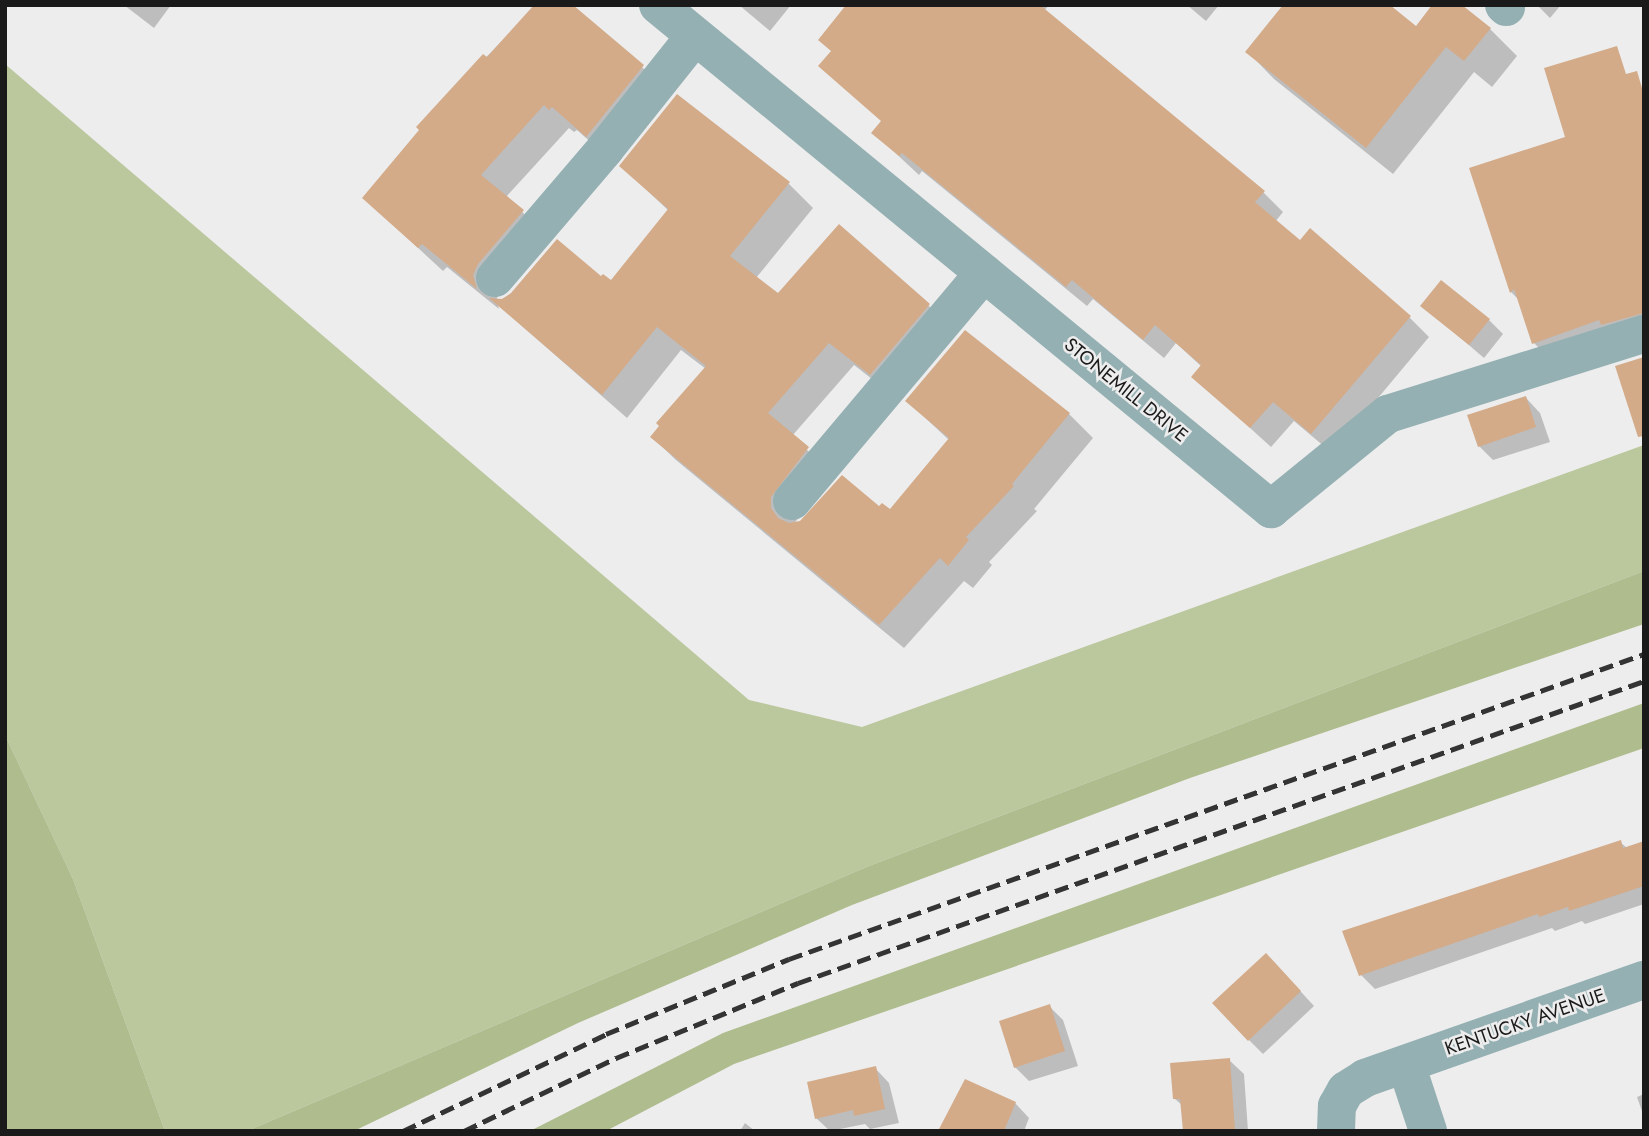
<!DOCTYPE html>
<style>
body{margin:0}
#map{position:relative;width:1649px;height:1136px;overflow:hidden;background:#ededee;font-family:Jost,sans-serif}
div>[style]{position:absolute}
.green>*{inset:0;background:#bbc79c}
.forest>*{inset:0;background:#afbc8d}
.shadow>*{inset:0;background:#0003}
.building>*{inset:0;background:#d3ab89}
.minor>*{height:38px;margin:-19px;padding:0 19px;transform-origin:19px;border-radius:19px;background:#95b0b2}
.rail>*{height:5px;margin-top:-2.5px;transform-origin:0;background:repeating-linear-gradient(90deg,#343435 0 14px,transparent 0 21px)}
span{translate:-50% -50%;white-space:nowrap;text-align:center;line-height:1.15;-webkit-text-stroke:5px #ededee;paint-order:stroke}
.street-label{font-size:19px;color:#1a1a1a}
.frame{position:absolute;inset:0;border:7px solid #1a1a1a;pointer-events:none}
</style>
<div id="map">
<div class="green">
<div style="clip-path:polygon(5px 64px,749px 700px,862px 727px,1644px 445px,1644px 571px,869px 866px,247px 1131px,165px 1131px,73px 879px,5px 735px)"></div>
</div>
<div class="forest">
<div style="clip-path:polygon(1644px 571px,1644px 624px,1190px 778px,852px 905px,578px 1023px,354px 1131px,247px 1131px,869px 866px)"></div>
<div style="clip-path:polygon(1644px 703px,1644px 748px,734px 1064px,606px 1131px,530px 1131px,723px 1033px)"></div>
<div style="clip-path:polygon(5px 735px,73px 879px,165px 1131px,5px 1131px)"></div>
</div>
<div class="shadow">
<div style="clip-path:polygon(124px 5px,171px 5px,154px 28px)"></div>
<div style="clip-path:polygon(537px 5px,642px 67px,666px 91px,611px 160px,577px 130px,574px 132px,569px 128px,506px 197px,547px 235px,502px 288px,496px 300px,601px 279px,612px 282px,669px 211px,621px 166px,734px 139px,789px 184px,813px 208px,756px 278px,778px 295px,928px 305px,952px 329px,895px 397px,854px 365px,792px 436px,831px 472px,794px 524px,880px 508px,891px 512px,949px 440px,907px 401px,1069px 414px,1093px 438px,1034px 509px,1037px 511px,989px 562px,992px 565px,973px 588px,964px 581px,904px 648px,676px 460px,652px 437px,706px 369px,681px 350px,627px 418px,498px 305px,499px 309px,447px 267px,443px 271px,364px 198px,421px 130px,418px 127px)"></div>
<div style="clip-path:polygon(739px 5px,791px 5px,770px 31px)"></div>
<div style="clip-path:polygon(849px 5px,1049px 5px,1044px 11px,1263px 192px,1283px 212px,1275px 222px,1300px 243px,1409px 317px,1429px 337px,1332px 453px,1294px 421px,1271px 447px,1194px 377px,1202px 367px,1176px 343px,1164px 358px,1093px 299px,1087px 306px,922px 171px,919px 175px,874px 133px,883px 122px,821px 66px,833px 52px)"></div>
<div style="clip-path:polygon(1187px 5px,1219px 5px,1206px 21px)"></div>
<div style="clip-path:polygon(1537px 5px,1561px 5px,1550px 18px)"></div>
<div style="clip-path:polygon(1416px 28px,1490px 29px,1517px 56px,1492px 87px,1474px 72px,1393px 174px,1274px 79px,1248px 52px)"></div>
<div style="clip-path:polygon(1644px 153px,1644px 338px,1554px 363px,1534px 343px,1519px 300px,1511px 292px,1472px 169px)"></div>
<div style="clip-path:polygon(1423px 306px,1489px 320px,1503px 334px,1484px 358px)"></div>
<div style="clip-path:polygon(1526px 398px,1540px 413px,1550px 442px,1493px 460px,1479px 446px)"></div>
<div style="clip-path:polygon(1620px 842px,1627px 848px,1644px 843px,1644px 904px,1585px 924px,1582px 921px,1555px 931px,1552px 928px,1375px 989px,1361px 975px)"></div>
<div style="clip-path:polygon(1280px 969px,1314px 1006px,1263px 1054px,1249px 1040px)"></div>
<div style="clip-path:polygon(1049px 1006px,1063px 1020px,1078px 1066px,1029px 1081px,1015px 1067px)"></div>
<div style="clip-path:polygon(1229px 1060px,1244px 1074px,1248px 1131px,1184px 1131px,1183px 1106px,1175px 1099px)"></div>
<div style="clip-path:polygon(875px 1068px,889px 1083px,899px 1123px,870px 1129px,865px 1124px,830px 1131px,816px 1118px)"></div>
<div style="clip-path:polygon(1644px 1094px,1644px 1117px,1637px 1097px)"></div>
<div style="clip-path:polygon(1015px 1103px,1029px 1118px,1024px 1131px,947px 1131px)"></div>
<div style="clip-path:polygon(745px 1123px,755px 1131px,740px 1131px)"></div>
</div>
<div class="building">
<div style="clip-path:polygon(534px 5px,573px 5px,644px 65px,586px 137px,552px 107px,549px 110px,544px 105px,481px 175px,524px 210px,478px 264px,473px 275px,477px 289px,422px 244px,418px 248px,362px 198px,419px 130px,416px 127px,483px 54px,487px 57px)"></div>
<div style="clip-path:polygon(846px 5px,1040px 5px,1265px 191px,1255px 202px,1300px 240px,1310px 228px,1411px 316px,1311px 434px,1273px 402px,1250px 428px,1191px 377px,1201px 365px,1155px 325px,1143px 340px,1072px 280px,1066px 287px,902px 153px,899px 156px,871px 133px,881px 121px,818px 66px,831px 51px,818px 40px)"></div>
<div style="clip-path:polygon(1283px 5px,1390px 5px,1416px 26px,1432px 5px,1462px 5px,1491px 28px,1464px 61px,1446px 47px,1366px 148px,1245px 52px)"></div>
<div style="clip-path:polygon(1617px 46px,1626px 74px,1637px 71px,1644px 95px,1644px 313px,1601px 325px,1599px 320px,1532px 344px,1514px 289px,1510px 293px,1469px 168px,1565px 137px,1544px 68px)"></div>
<div style="clip-path:polygon(677px 94px,790px 182px,730px 256px,778px 293px,839px 224px,930px 304px,870px 375px,829px 343px,768px 413px,809px 447px,771px 497px,771px 508px,778px 518px,789px 523px,800px 521px,842px 475px,879px 506px,882px 503px,890px 509px,949px 438px,905px 401px,965px 330px,1070px 413px,1012px 484px,1014px 486px,966px 537px,969px 540px,948px 566px,940px 558px,879px 625px,650px 437px,659px 426px,656px 423px,706px 366px,657px 327px,602px 395px,489px 298px,502px 299px,511px 293px,557px 239px,601px 276px,603px 274px,611px 280px,668px 209px,619px 166px)"></div>
<div style="clip-path:polygon(1441px 280px,1490px 319px,1469px 345px,1420px 306px)"></div>
<div style="clip-path:polygon(1644px 357px,1644px 436px,1638px 437px,1615px 366px)"></div>
<div style="clip-path:polygon(1526px 396px,1536px 427px,1478px 447px,1467px 415px)"></div>
<div style="clip-path:polygon(1621px 840px,1623px 848px,1644px 841px,1644px 886px,1569px 911px,1568px 907px,1539px 917px,1538px 914px,1359px 976px,1342px 931px)"></div>
<div style="clip-path:polygon(1266px 953px,1301px 991px,1248px 1041px,1212px 1003px)"></div>
<div style="clip-path:polygon(1050px 1004px,1065px 1051px,1014px 1068px,999px 1021px)"></div>
<div style="clip-path:polygon(1230px 1058px,1235px 1131px,1183px 1131px,1180px 1099px,1173px 1099px,1170px 1063px)"></div>
<div style="clip-path:polygon(876px 1066px,885px 1109px,854px 1116px,853px 1110px,815px 1119px,807px 1082px)"></div>
<div style="clip-path:polygon(965px 1079px,1016px 1102px,1004px 1131px,938px 1131px)"></div>
</div>
<div class="minor">
<div style="left:658px;top:5px;width:794px;rotate:39.43deg"></div>
<div style="left:1271px;top:509px;width:151px;rotate:-39.1deg"></div>
<div style="left:1388px;top:414px;width:268px;rotate:-17.4deg"></div>
<div style="left:1504px;top:5px;width:3px;rotate:45deg"></div>
<div style="left:495px;top:278px;width:170px;rotate:-49.5deg"></div>
<div style="left:605px;top:149px;width:144px;rotate:-51.5deg"></div>
<div style="left:792px;top:501px;width:298px;rotate:-49.9deg"></div>
<div style="left:1406px;top:1064px;width:71px;rotate:71.8deg"></div>
<div style="left:1336px;top:1131px;width:25px;rotate:-88deg"></div>
<div style="left:1337px;top:1106px;width:18px;rotate:-61deg"></div>
<div style="left:1346px;top:1090px;width:22px;rotate:-32deg"></div>
<div style="left:1365px;top:1078px;width:296px;rotate:-19.4deg"></div>
</div>
<div class="rail">
<div style="left:403px;top:1131px;width:225px;rotate:-25.5deg"></div>
<div style="left:606px;top:1034px;width:198px;rotate:-22.3deg"></div>
<div style="left:789px;top:959px;width:908px;rotate:-19.63deg"></div>
<div style="left:464px;top:1131px;width:169px;rotate:-25.7deg"></div>
<div style="left:616px;top:1058px;width:197px;rotate:-22.4deg"></div>
<div style="left:798px;top:983px;width:898px;rotate:-19.65deg"></div>
</div>
<div class="street-label">
<span style="left:1126px;top:390px;rotate:39deg">STONEMILL DRIVE</span>
<span style="left:1525px;top:1022px;rotate:-19deg">KENTUCKY AVENUE</span>
</div>
<div class="frame"></div>
</div>
